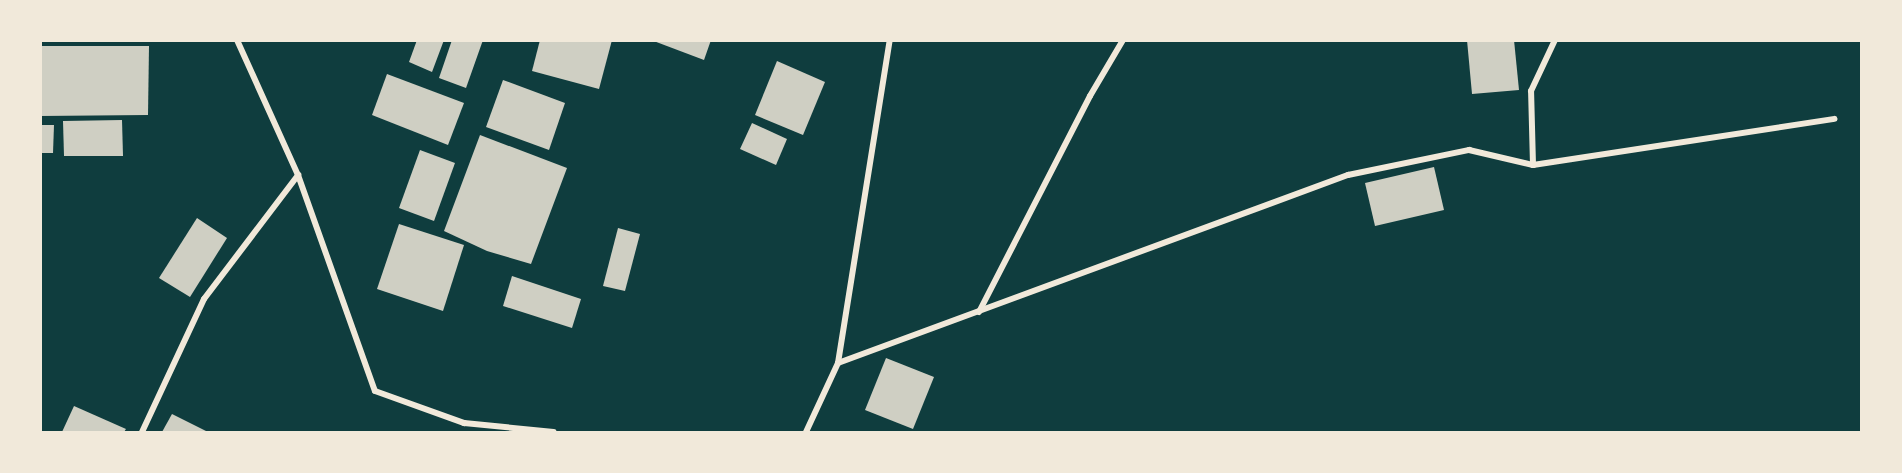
<!DOCTYPE html>
<style>
body{margin:0}
#map{position:relative;width:1902px;height:473px;overflow:hidden;background:#0f3d3e;font-family:"Sofia Sans Condensed",sans-serif}
div>[style]{position:absolute}
.building>*{inset:0;background:#cfcfc3}
.minor>*{height:6px;margin:-3px;padding:0 3px;transform-origin:3px;border-radius:3px;background:#f1e9da}
span{translate:-50% -50%;white-space:nowrap;text-align:center;line-height:1.15;-webkit-text-stroke:4.5px #f1e9da;paint-order:stroke}
.frame{position:absolute;inset:0;border:42px solid #f1e9da;pointer-events:none}
</style>
<div id="map">
<div class="building">
<div style="clip-path:polygon(417px 40px,444px 40px,432px 72px,409px 62px)"></div>
<div style="clip-path:polygon(452px 40px,483px 40px,466px 88px,439px 78px)"></div>
<div style="clip-path:polygon(540px 40px,612px 40px,599px 89px,532px 71px)"></div>
<div style="clip-path:polygon(651px 40px,711px 40px,704px 60px)"></div>
<div style="clip-path:polygon(1467px 40px,1514px 40px,1519px 90px,1472px 94px)"></div>
<div style="clip-path:polygon(40px 46px,149px 46px,148px 115px,40px 116px)"></div>
<div style="clip-path:polygon(777px 61px,825px 82px,803px 135px,755px 115px)"></div>
<div style="clip-path:polygon(387px 74px,464px 103px,448px 145px,372px 115px)"></div>
<div style="clip-path:polygon(503px 80px,565px 103px,549px 150px,486px 127px)"></div>
<div style="clip-path:polygon(122px 120px,123px 156px,64px 156px,63px 121px)"></div>
<div style="clip-path:polygon(752px 123px,787px 139px,776px 165px,740px 149px)"></div>
<div style="clip-path:polygon(40px 125px,54px 125px,53px 153px,40px 153px)"></div>
<div style="clip-path:polygon(480px 135px,567px 168px,531px 264px,487px 251px,444px 231px)"></div>
<div style="clip-path:polygon(420px 150px,455px 163px,434px 221px,399px 208px)"></div>
<div style="clip-path:polygon(1434px 167px,1444px 210px,1375px 226px,1365px 183px)"></div>
<div style="clip-path:polygon(197px 218px,227px 238px,190px 297px,159px 278px)"></div>
<div style="clip-path:polygon(399px 224px,464px 245px,443px 311px,377px 289px)"></div>
<div style="clip-path:polygon(618px 228px,640px 234px,625px 291px,603px 286px)"></div>
<div style="clip-path:polygon(512px 276px,581px 299px,572px 328px,503px 306px)"></div>
<div style="clip-path:polygon(886px 358px,934px 377px,913px 429px,865px 410px)"></div>
<div style="clip-path:polygon(74px 406px,126px 429px,124px 432px,62px 432px)"></div>
<div style="clip-path:polygon(172px 414px,208px 432px,162px 432px)"></div>
</div>
<div class="minor">
<div style="left:237px;top:40px;width:148px;rotate:65.7deg"></div>
<div style="left:298px;top:175px;width:229px;rotate:70.4deg"></div>
<div style="left:375px;top:391px;width:95px;rotate:19.8deg"></div>
<div style="left:464px;top:423px;width:90px;rotate:5.7deg"></div>
<div style="left:1533px;top:165px;width:74px;rotate:-91.5deg"></div>
<div style="left:1531px;top:91px;width:56px;rotate:-64.8deg"></div>
<div style="left:979px;top:312px;width:243px;rotate:-62.8deg"></div>
<div style="left:1090px;top:96px;width:65px;rotate:-59.5deg"></div>
<div style="left:838px;top:363px;width:544px;rotate:-20.24deg"></div>
<div style="left:1348px;top:175px;width:124px;rotate:-11.7deg"></div>
<div style="left:1469px;top:150px;width:66px;rotate:13.2deg"></div>
<div style="left:1533px;top:165px;width:305px;rotate:-8.7deg"></div>
<div style="left:142px;top:432px;width:147px;rotate:-65deg"></div>
<div style="left:204px;top:299px;width:156px;rotate:-52.8deg"></div>
<div style="left:806px;top:432px;width:76px;rotate:-65.1deg"></div>
<div style="left:838px;top:363px;width:327px;rotate:-80.9deg"></div>
</div>
<div class="frame"></div>
</div>
